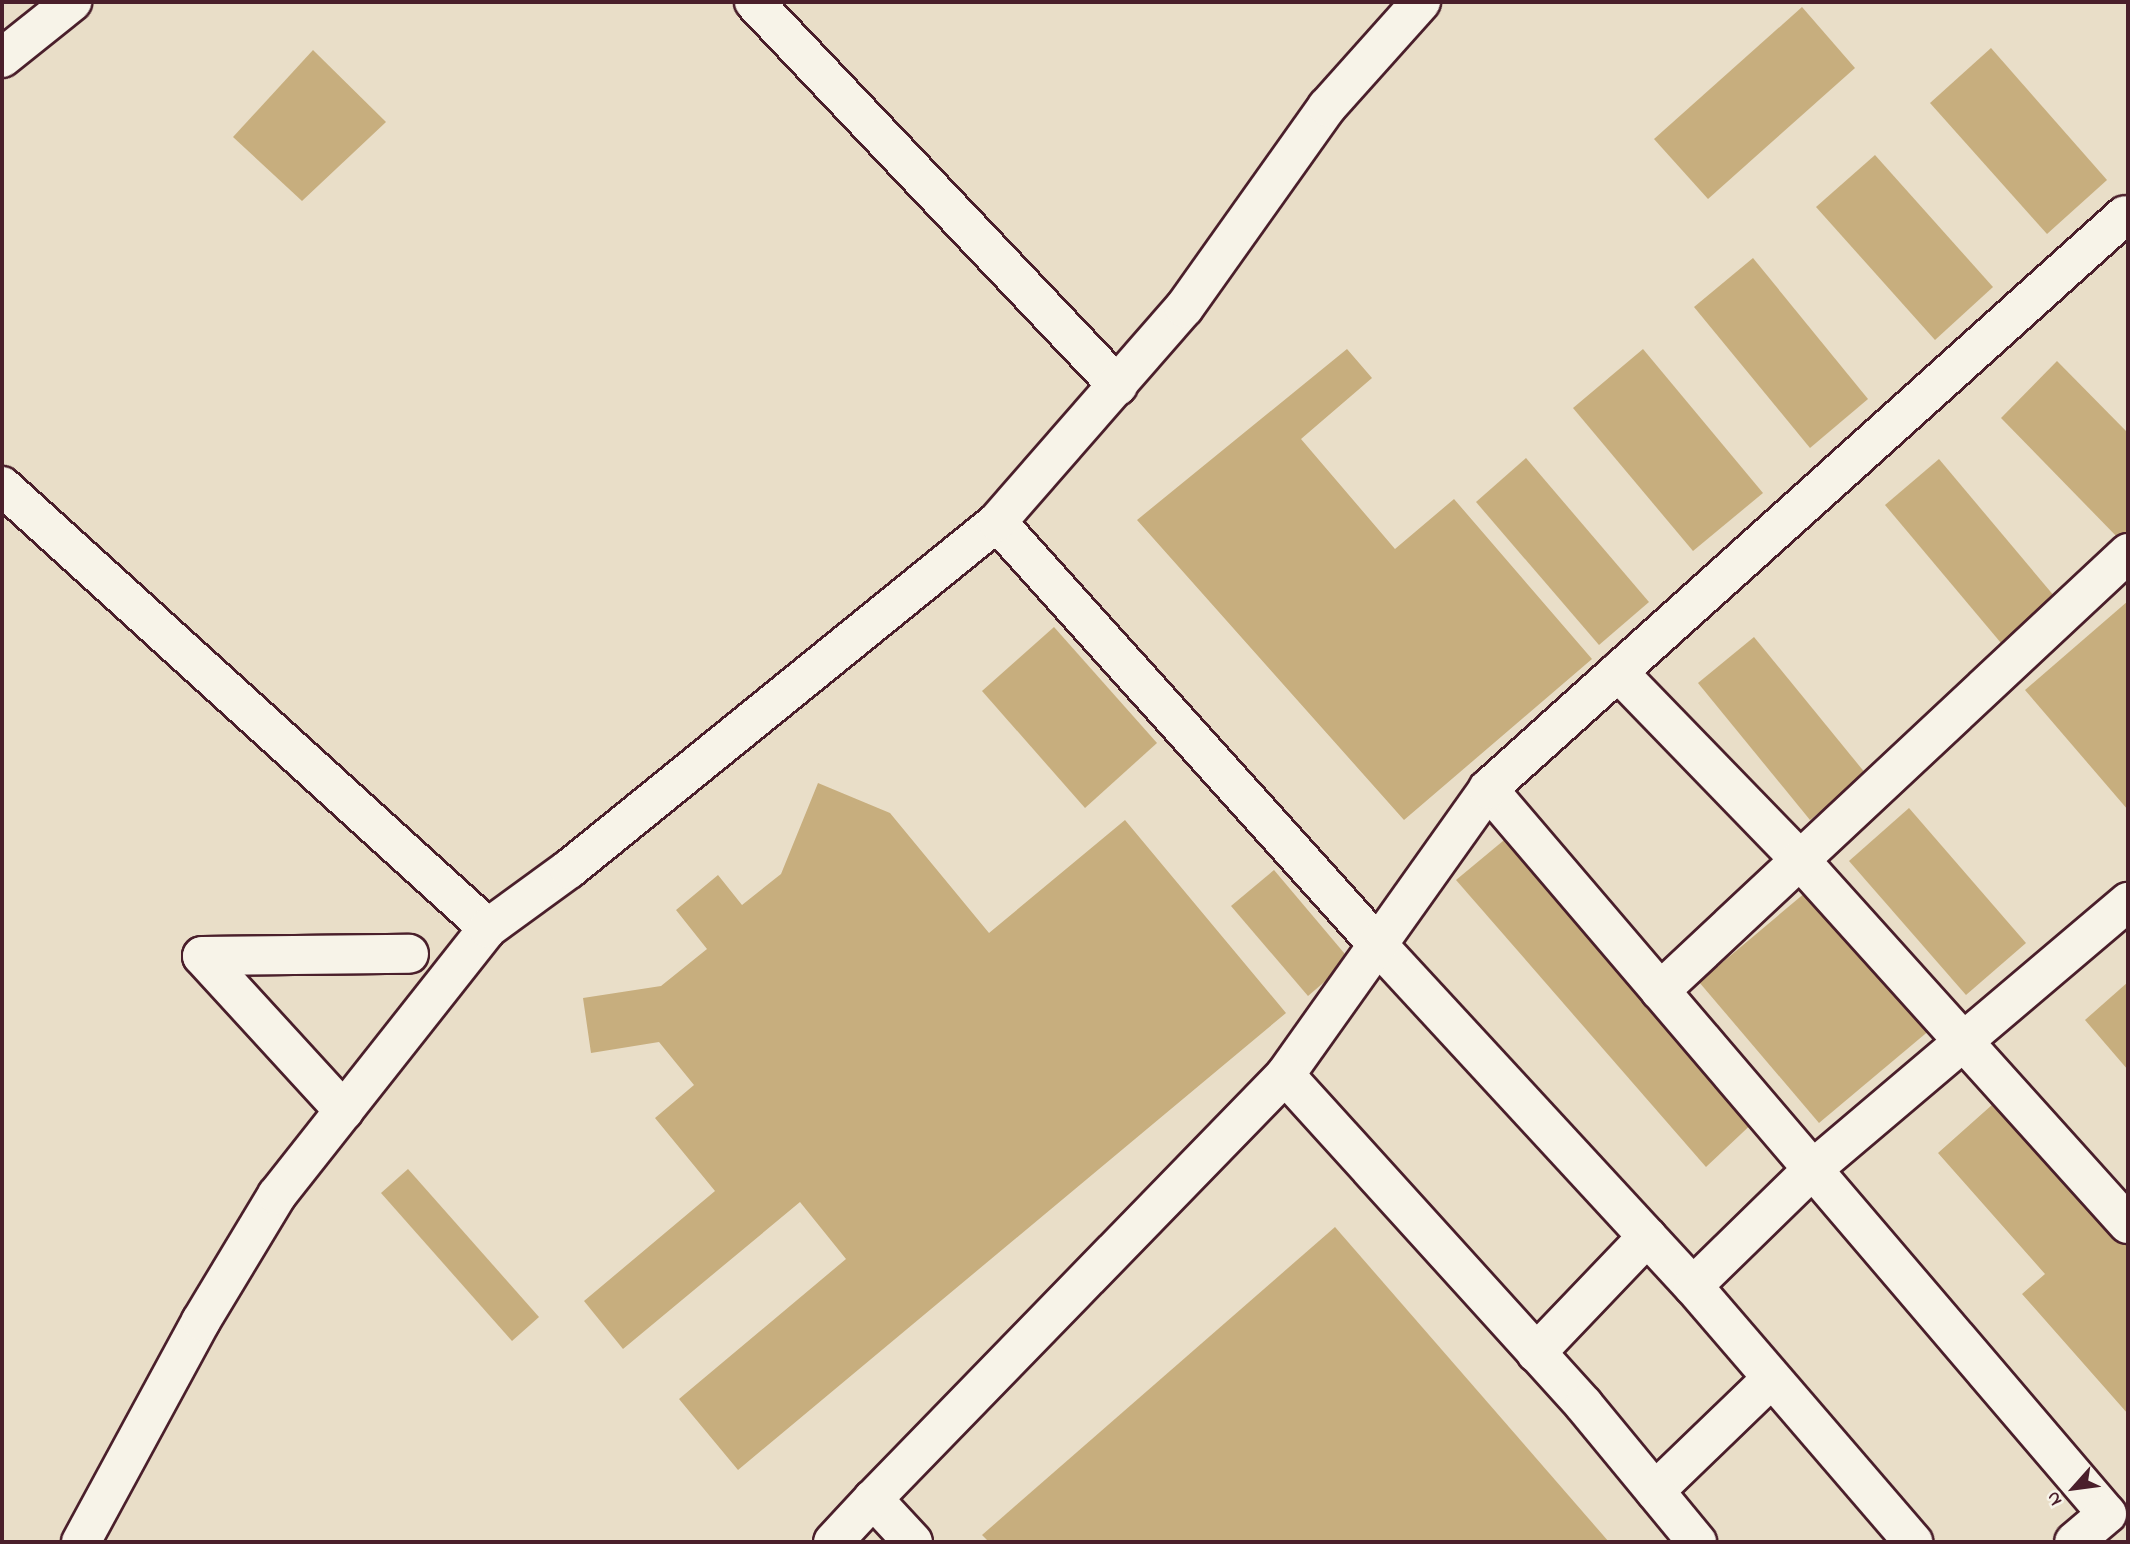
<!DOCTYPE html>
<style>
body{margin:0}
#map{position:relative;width:2130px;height:1544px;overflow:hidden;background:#f7f3e8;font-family:"Indie Flower",sans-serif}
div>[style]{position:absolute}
.built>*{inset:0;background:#e9dec8}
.building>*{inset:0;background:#c7ae7e}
.roads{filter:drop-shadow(2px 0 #4a1f2b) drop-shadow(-2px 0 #4a1f2b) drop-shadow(0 2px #4a1f2b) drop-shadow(0 -2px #4a1f2b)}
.minor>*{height:38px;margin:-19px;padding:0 19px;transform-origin:19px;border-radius:19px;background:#f7f3e8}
span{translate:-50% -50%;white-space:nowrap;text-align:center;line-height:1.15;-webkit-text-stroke:6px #f7f3e8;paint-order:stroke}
.frame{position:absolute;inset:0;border:4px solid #4a1f2b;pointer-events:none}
.north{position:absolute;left:2039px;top:1453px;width:70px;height:70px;-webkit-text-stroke:5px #f7f3e8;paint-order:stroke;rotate:242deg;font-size:19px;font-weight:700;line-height:28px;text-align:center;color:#4a1f2b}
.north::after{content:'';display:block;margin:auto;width:24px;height:32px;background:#4a1f2b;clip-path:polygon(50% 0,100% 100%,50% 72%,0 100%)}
</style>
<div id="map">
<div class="built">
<div style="clip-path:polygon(2px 2px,2128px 2px,2128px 1542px,2px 1542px)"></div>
</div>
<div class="building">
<div style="clip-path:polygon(1802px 7px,1855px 68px,1708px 199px,1654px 139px)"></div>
<div style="clip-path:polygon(1991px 48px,2107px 180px,2047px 234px,1930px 103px)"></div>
<div style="clip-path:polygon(313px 50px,386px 122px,302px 201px,233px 137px)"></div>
<div style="clip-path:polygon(1875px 155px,1993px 287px,1935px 340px,1816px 207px)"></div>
<div style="clip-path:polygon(1753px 258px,1868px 399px,1810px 448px,1694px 307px)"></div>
<div style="clip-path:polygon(1347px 349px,1372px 378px,1301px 439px,1395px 549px,1454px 499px,1592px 659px,1404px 820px,1137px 520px)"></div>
<div style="clip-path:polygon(1643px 349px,1763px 493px,1693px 551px,1573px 408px)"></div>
<div style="clip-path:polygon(2057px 361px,2128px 433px,2128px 536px,2122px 542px,2001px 418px)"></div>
<div style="clip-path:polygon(1526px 458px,1649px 602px,1599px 645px,1476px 502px)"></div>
<div style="clip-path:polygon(1939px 459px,2055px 597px,2001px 643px,1885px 505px)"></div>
<div style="clip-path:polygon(2128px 601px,2128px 810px,2025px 690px)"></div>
<div style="clip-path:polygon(1054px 627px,1157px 743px,1085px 808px,982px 691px)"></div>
<div style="clip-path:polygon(1754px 637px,1866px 774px,1810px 820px,1698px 683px)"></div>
<div style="clip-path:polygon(818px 783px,890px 813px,989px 933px,1125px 820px,1286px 1013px,738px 1470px,679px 1399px,846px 1259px,800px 1202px,623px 1349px,584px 1301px,715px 1191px,655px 1118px,694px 1085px,659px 1042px,591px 1053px,583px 998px,661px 986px,707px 949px,676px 910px,718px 875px,742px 905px,781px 874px)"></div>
<div style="clip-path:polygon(1909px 808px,2026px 943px,1966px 995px,1849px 861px)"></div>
<div style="clip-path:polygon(1515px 831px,1759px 1117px,1706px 1167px,1456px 880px)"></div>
<div style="clip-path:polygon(1274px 870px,1350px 960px,1308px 996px,1231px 906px)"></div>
<div style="clip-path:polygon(1812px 887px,1931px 1029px,1819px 1123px,1699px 982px)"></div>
<div style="clip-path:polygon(2128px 982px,2128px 1070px,2085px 1020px)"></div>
<div style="clip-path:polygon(2002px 1096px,2128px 1238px,2128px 1414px,2022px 1294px,2045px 1274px,1938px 1153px)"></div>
<div style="clip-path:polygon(408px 1169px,539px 1317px,512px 1341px,381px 1193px)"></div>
<div style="clip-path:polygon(1335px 1227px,1609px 1542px,989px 1542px,982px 1535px)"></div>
</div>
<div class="roads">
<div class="minor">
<div style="left:754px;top:2px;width:529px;rotate:46.53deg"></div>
<div style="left:2px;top:58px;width:90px;rotate:-38.7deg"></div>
<div style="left:2px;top:486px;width:657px;rotate:42.29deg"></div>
<div style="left:997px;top:522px;width:569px;rotate:47.99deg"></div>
<div style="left:1378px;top:945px;width:464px;rotate:47.3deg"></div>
<div style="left:1693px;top:1286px;width:338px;rotate:49.3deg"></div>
<div style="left:1618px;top:672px;width:262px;rotate:45.9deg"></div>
<div style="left:1800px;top:860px;width:490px;rotate:48deg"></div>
<div style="left:1488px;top:789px;width:953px;rotate:49.51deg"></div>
<div style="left:2107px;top:1514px;width:43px;rotate:139.7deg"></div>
<div style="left:1660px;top:991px;width:641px;rotate:-43.1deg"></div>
<div style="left:1285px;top:1075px;width:351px;rotate:-54.6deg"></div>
<div style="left:1488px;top:789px;width:857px;rotate:-42.02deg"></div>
<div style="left:344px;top:1111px;width:210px;rotate:-132.5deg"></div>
<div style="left:202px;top:956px;width:207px;rotate:-0.6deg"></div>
<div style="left:1693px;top:1286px;width:168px;rotate:-44.3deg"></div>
<div style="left:1813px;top:1169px;width:413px;rotate:-40.3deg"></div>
<div style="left:1536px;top:1353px;width:161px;rotate:-46.3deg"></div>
<div style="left:1655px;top:1491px;width:160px;rotate:-44deg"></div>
<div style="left:81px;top:1542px;width:251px;rotate:-61.5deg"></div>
<div style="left:201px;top:1321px;width:147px;rotate:-58.9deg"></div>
<div style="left:277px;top:1195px;width:340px;rotate:-51.7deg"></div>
<div style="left:488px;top:928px;width:100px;rotate:-36.1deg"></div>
<div style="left:569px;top:869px;width:551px;rotate:-39.03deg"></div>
<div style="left:997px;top:522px;width:284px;rotate:-48.9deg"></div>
<div style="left:1184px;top:308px;width:247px;rotate:-54.6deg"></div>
<div style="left:1327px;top:107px;width:141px;rotate:-48.2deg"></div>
<div style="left:833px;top:1542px;width:59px;rotate:-47.1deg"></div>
<div style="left:913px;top:1542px;width:59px;rotate:-132.9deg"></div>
<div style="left:873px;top:1499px;width:591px;rotate:-45.82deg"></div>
<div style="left:1285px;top:1075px;width:445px;rotate:47.8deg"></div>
<div style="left:1584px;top:1405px;width:178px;rotate:50.5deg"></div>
</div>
</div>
<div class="frame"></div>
<div class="north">N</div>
</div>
